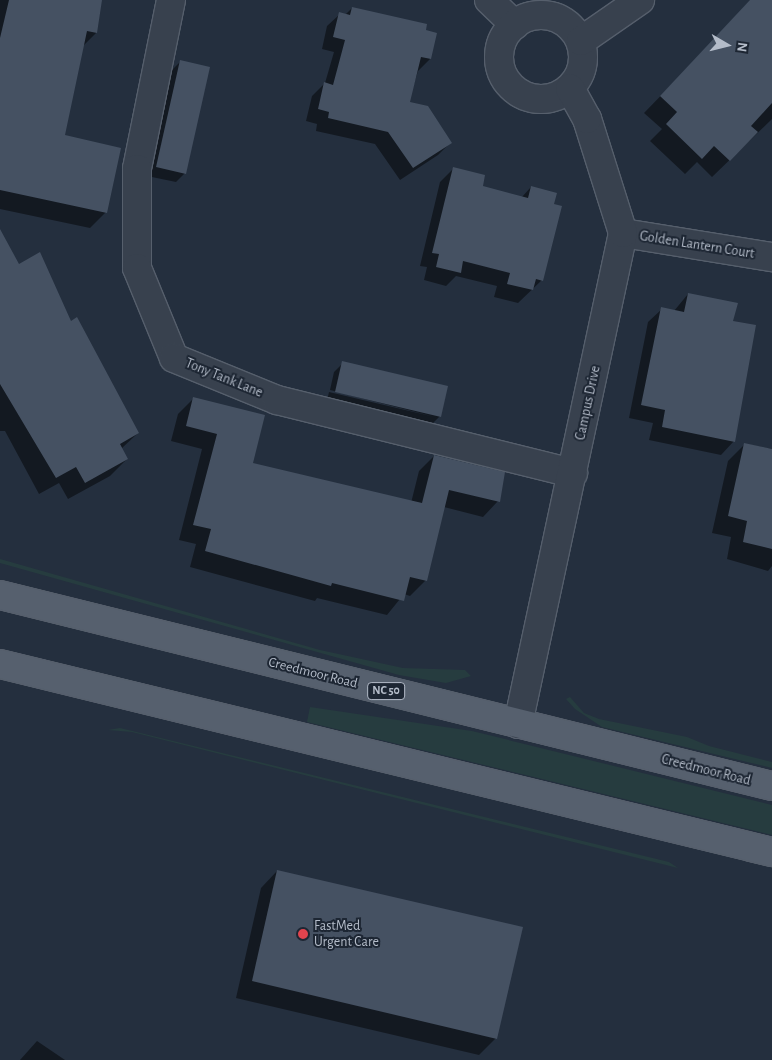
<!DOCTYPE html>
<style>
body{margin:0}
#map{position:relative;width:772px;height:1060px;overflow:hidden;background:#242f3e;font-family:"Alegreya Sans",sans-serif}
div>[style]{position:absolute}
.green>*{inset:0;background:#263c3f}
.shadow>*{inset:0;background:#0007}
.building>*{inset:0;background:#455162}
.roads{filter:drop-shadow(1px 0 #565f6c) drop-shadow(-1px 0 #565f6c) drop-shadow(0 1px #565f6c) drop-shadow(0 -1px #565f6c)}
.minor>*{height:28px;margin:-14px;padding:0 14px;transform-origin:14px;border-radius:14px;background:#38414e}
.minor>.ring{margin:-14px;padding:0;box-sizing:content-box;background:none;border:28px solid #38414e;border-radius:50%}
.primary>*{height:28px;margin:-14px;padding:0 14px;transform-origin:14px;border-radius:14px;background:#56606e}
.dots>*{width:14px;height:14px;translate:-50% -50%;box-sizing:border-box;border:2px solid #1d2633;border-radius:50%}
span{translate:-50% -50%;white-space:nowrap;text-align:center;line-height:1.15;-webkit-text-stroke:4px #1d2633;paint-order:stroke}
.shield-label span{padding:1px 4px;background:#1d2633;border:1px solid;border-radius:4px;-webkit-text-stroke-width:0}
.shield-label{font-size:12px;color:#b4bcc9;font-weight:700}
.street-label{font-size:14px;color:#b4bcc9}
.poi-label{font-size:14px;color:#b4bcc9}
.left{translate:0 -50%;text-align:left}
.north{position:absolute;left:702px;top:20px;width:50px;height:50px;-webkit-text-stroke:4px #1d2633;paint-order:stroke;rotate:98deg;font-size:14px;font-weight:700;line-height:20px;text-align:center;color:#b4bcc9}
.north::after{content:'';display:block;margin:auto;width:18px;height:22px;background:#b4bcc9;clip-path:polygon(50% 0,100% 100%,50% 72%,0 100%)}
</style>
<div id="map">
<div class="green">
<div style="clip-path:polygon(0 559px,320px 650px,403px 668px,465px 670px,471px 676px,446px 683px,399px 675px,0 563px)"></div>
<div style="clip-path:polygon(570px 697px,584px 713px,599px 719px,687px 737px,709px 746px,772px 762px,772px 768px,602px 727px,575px 709px,566px 699px)"></div>
<div style="clip-path:polygon(310px 707px,472px 731px,772px 805px,772px 835px,307px 722px)"></div>
<div style="clip-path:polygon(120px 728px,669px 862px,678px 868px,132px 732px,108px 730px)"></div>
</div>
<div class="shadow">
<div style="clip-path:polygon(0 0,101px 0,96px 33px,83px 46px,64px 136px,106px 212px,90px 228px,0 209px)"></div>
<div style="clip-path:polygon(754px 0,772px 0,772px 119px,712px 177px,697px 162px,685px 174px,650px 141px,662px 129px,644px 113px)"></div>
<div style="clip-path:polygon(352px 8px,424px 31px,430px 59px,418px 71px,408px 103px,451px 142px,438px 155px,400px 180px,375px 144px,316px 131px,317px 124px,306px 121px,312px 96px,325px 83px,334px 52px,322px 49px,327px 26px,340px 14px,345px 15px)"></div>
<div style="clip-path:polygon(180px 62px,185px 173px,176px 182px,147px 176px,171px 71px)"></div>
<div style="clip-path:polygon(454px 168px,481px 187px,521px 198px,531px 187px,542px 280px,518px 303px,494px 297px,497px 286px,456px 276px,446px 286px,424px 280px,427px 267px,420px 266px,440px 182px)"></div>
<div style="clip-path:polygon(0 257px,18px 266px,71px 322px,138px 433px,121px 449px,127px 459px,110px 476px,68px 499px,59px 483px,39px 494px,5px 431px,0 431px)"></div>
<div style="clip-path:polygon(688px 294px,732px 322px,734px 441px,721px 455px,649px 440px,653px 423px,629px 418px,648px 322px,662px 309px,674px 311px)"></div>
<div style="clip-path:polygon(343px 363px,440px 416px,431px 425px,327px 401px,329px 392px,435px 417px,330px 390px,334px 372px)"></div>
<div style="clip-path:polygon(194px 398px,251px 464px,411px 503px,419px 471px,434px 456px,498px 501px,483px 517px,444px 507px,426px 580px,410px 596px,404px 594px,387px 615px,317px 598px,315px 601px,190px 567px,196px 544px,179px 540px,202px 449px,171px 441px,178px 414px)"></div>
<div style="clip-path:polygon(745px 444px,772px 449px,772px 566px,768px 571px,727px 559px,731px 537px,712px 533px,728px 461px)"></div>
<div style="clip-path:polygon(277px 871px,496px 1038px,479px 1055px,236px 998px,261px 888px)"></div>
<div style="clip-path:polygon(37px 1041px,65px 1060px,20px 1060px)"></div>
</div>
<div class="building">
<div style="clip-path:polygon(9px 0,102px 0,97px 33px,87px 31px,65px 135px,121px 148px,107px 213px,0 190px,0 38px)"></div>
<div style="clip-path:polygon(750px 0,772px 0,772px 103px,751px 126px,758px 132px,730px 161px,714px 146px,702px 159px,666px 124px,677px 112px,660px 96px)"></div>
<div style="clip-path:polygon(352px 7px,427px 24px,426px 30px,437px 33px,431px 59px,421px 57px,410px 102px,428px 106px,452px 143px,413px 168px,388px 132px,328px 118px,329px 112px,318px 109px,324px 82px,333px 85px,345px 40px,333px 37px,339px 12px,350px 15px)"></div>
<div style="clip-path:polygon(180px 60px,210px 67px,186px 174px,156px 167px)"></div>
<div style="clip-path:polygon(453px 167px,485px 175px,483px 186px,528px 198px,531px 186px,557px 193px,554px 204px,562px 206px,543px 281px,536px 279px,533px 290px,507px 284px,510px 273px,463px 261px,461px 273px,436px 267px,439px 254px,432px 253px)"></div>
<div style="clip-path:polygon(0 229px,19px 264px,40px 252px,71px 321px,77px 317px,139px 433px,120px 444px,128px 459px,85px 483px,76px 467px,56px 478px,0 384px)"></div>
<div style="clip-path:polygon(688px 293px,738px 303px,733px 321px,756px 325px,735px 442px,662px 427px,665px 410px,641px 405px,661px 307px,684px 312px)"></div>
<div style="clip-path:polygon(342px 361px,448px 386px,441px 417px,335px 392px)"></div>
<div style="clip-path:polygon(193px 397px,265px 415px,253px 463px,422px 503px,434px 455px,505px 472px,500px 502px,449px 490px,427px 581px,410px 577px,404px 601px,332px 583px,331px 586px,205px 551px,211px 529px,193px 525px,217px 434px,186px 426px)"></div>
<div style="clip-path:polygon(744px 443px,772px 449px,772px 549px,743px 542px,747px 521px,728px 516px)"></div>
<div style="clip-path:polygon(277px 870px,523px 927px,497px 1039px,252px 981px)"></div>
</div>
<div class="roads">
<div class="minor">
<div style="left:171px;top:0;width:172px;rotate:101.4deg"></div>
<div style="left:137px;top:169px;width:99px;rotate:90deg"></div>
<div style="left:137px;top:268px;width:97px;rotate:67.7deg"></div>
<div style="left:174px;top:358px;width:111px;rotate:22.2deg"></div>
<div style="left:277px;top:400px;width:305px;rotate:13.9deg"></div>
<div style="left:489px;top:0;width:36px;rotate:44deg"></div>
<div class="ring" style="left:499px;top:15px;width:56px;height:56px"></div>
<div style="left:581px;top:41px;width:72px;rotate:-34.8deg"></div>
<div style="left:623px;top:233px;width:151px;rotate:9.2deg"></div>
<div style="left:518px;top:724px;width:502px;rotate:-77.93deg"></div>
<div style="left:623px;top:233px;width:120px;rotate:-107.5deg"></div>
<div style="left:587px;top:119px;width:35px;rotate:-119deg"></div>
</div>
<div class="primary">
<div style="left:0;top:595px;width:795px;rotate:13.9deg"></div>
<div style="left:0;top:664px;width:795px;rotate:13.69deg"></div>
</div>
</div>
<div class="dots">
<div style="left:303px;top:934px;background:#e0444e"></div>
</div>
<div class="shield-label">
<span style="left:386px;top:691px">NC 50</span>
</div>
<div class="street-label">
<span style="left:697px;top:245px;rotate:9deg">Golden Lantern Court</span>
<span style="left:224px;top:378px;rotate:22deg">Tony Tank Lane</span>
<span style="left:588px;top:403px;rotate:-78deg">Campus Drive</span>
<span style="left:313px;top:673px;rotate:14deg">Creedmoor Road</span>
<span style="left:706px;top:770px;rotate:14deg">Creedmoor Road</span>
</div>
<div class="poi-label">
<span class="left" style="left:314px;top:934px">FastMed<br>Urgent Care</span>
</div>
<div class="north">N</div>
</div>
